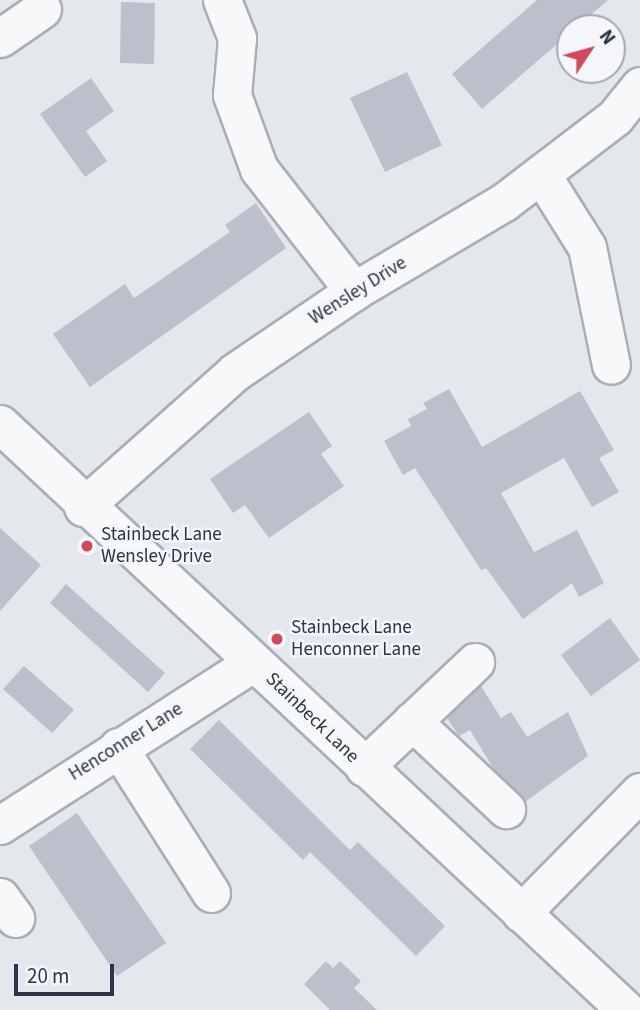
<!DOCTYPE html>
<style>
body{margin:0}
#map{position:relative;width:640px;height:1010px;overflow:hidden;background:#e4e7ec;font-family:"Source Sans 3",sans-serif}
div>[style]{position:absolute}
.building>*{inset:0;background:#bbc0ca}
.roads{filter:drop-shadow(2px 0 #a9aeb7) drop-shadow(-2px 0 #a9aeb7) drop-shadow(0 2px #a9aeb7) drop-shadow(0 -2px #a9aeb7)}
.minor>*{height:37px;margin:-18.5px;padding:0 18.5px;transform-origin:18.5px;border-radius:18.5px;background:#f7f8fa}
.dots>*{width:19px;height:19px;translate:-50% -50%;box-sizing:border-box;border:4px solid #f4f6f9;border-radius:50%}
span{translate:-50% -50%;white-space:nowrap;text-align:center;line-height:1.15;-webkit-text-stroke:5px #f4f6f9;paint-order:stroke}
.street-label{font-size:19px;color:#2b3445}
.poi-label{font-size:19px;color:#2b3445}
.left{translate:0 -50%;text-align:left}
.north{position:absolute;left:556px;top:14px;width:70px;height:70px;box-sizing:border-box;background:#f4f6f9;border:2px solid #a4a8b1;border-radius:50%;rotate:54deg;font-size:19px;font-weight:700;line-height:28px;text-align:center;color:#2b3445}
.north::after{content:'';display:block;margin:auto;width:24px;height:32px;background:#d1495b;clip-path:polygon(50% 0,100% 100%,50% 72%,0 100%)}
.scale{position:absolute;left:14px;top:964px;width:100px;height:32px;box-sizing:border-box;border:4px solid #2b3445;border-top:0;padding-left:9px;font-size:21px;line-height:24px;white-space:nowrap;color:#2b3445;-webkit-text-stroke:5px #f4f6f9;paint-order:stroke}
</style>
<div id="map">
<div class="building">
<div style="clip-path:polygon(537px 0,608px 0,482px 109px,452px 74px)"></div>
<div style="clip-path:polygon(121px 2px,155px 3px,154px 64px,120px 63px)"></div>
<div style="clip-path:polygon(407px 72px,442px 145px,385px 172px,350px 98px)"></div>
<div style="clip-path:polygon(91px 78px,114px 111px,86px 131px,107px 161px,85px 177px,40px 114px)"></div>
<div style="clip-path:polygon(256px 203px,286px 248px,90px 387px,53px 334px,125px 284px,134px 298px,230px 232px,225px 225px)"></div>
<div style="clip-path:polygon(449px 389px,482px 447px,580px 391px,614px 450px,599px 458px,619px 492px,592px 507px,564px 458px,501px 493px,534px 552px,577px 530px,604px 583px,579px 597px,572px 583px,523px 619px,486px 568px,481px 570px,415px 468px,403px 475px,384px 441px,411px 426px,408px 419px,427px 409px,423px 403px)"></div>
<div style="clip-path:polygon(309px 412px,332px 446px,321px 454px,344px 486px,269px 538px,245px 505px,233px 513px,210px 479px)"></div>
<div style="clip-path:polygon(0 528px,41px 565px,0 611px)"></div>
<div style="clip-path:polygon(66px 584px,165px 673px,148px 692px,50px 603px)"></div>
<div style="clip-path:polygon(610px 618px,640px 660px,591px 696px,561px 655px)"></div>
<div style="clip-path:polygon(24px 666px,74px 710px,52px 733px,3px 689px)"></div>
<div style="clip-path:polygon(481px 686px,501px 718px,511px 712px,527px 737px,568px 712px,588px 756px,525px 802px,493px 768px,470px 730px,459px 736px,447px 718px)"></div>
<div style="clip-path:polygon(219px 720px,350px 850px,358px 842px,445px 926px,416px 956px,310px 852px,303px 860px,190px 749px)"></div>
<div style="clip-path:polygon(77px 813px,166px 943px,117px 976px,29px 846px)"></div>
<div style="clip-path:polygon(326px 961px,333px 968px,340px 961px,361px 981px,354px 988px,377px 1010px,330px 1010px,304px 984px)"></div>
</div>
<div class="roads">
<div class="minor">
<div style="left:222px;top:0;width:41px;rotate:68.5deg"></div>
<div style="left:237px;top:38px;width:57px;rotate:95deg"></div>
<div style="left:232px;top:95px;width:79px;rotate:70deg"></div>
<div style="left:259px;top:169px;width:155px;rotate:52.1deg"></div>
<div style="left:0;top:38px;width:51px;rotate:-34.6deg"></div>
<div style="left:541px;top:174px;width:86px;rotate:57.8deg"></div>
<div style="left:587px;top:247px;width:120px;rotate:78.5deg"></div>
<div style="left:0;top:424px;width:857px;rotate:43.11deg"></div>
<div style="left:83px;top:507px;width:203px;rotate:-41.6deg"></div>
<div style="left:235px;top:372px;width:144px;rotate:-34.2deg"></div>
<div style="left:354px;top:291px;width:174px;rotate:-30.7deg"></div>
<div style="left:504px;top:202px;width:140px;rotate:-37.4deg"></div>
<div style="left:615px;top:117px;width:40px;rotate:-51deg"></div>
<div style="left:412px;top:721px;width:129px;rotate:43.1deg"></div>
<div style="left:118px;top:747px;width:173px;rotate:57.5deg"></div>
<div style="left:364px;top:767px;width:153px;rotate:-43.4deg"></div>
<div style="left:0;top:825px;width:302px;rotate:-32.7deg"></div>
<div style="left:0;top:897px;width:26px;rotate:54deg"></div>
<div style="left:521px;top:913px;width:170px;rotate:-45.5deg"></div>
</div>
</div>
<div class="dots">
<div style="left:87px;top:546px;background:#d1495b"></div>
<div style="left:277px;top:639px;background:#d1495b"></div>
</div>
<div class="street-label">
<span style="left:358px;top:291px;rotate:-32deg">Wensley Drive</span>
<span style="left:312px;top:718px;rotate:44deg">Stainbeck Lane</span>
<span style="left:126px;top:742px;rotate:-32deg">Henconner Lane</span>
</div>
<div class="poi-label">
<span class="left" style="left:101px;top:546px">Stainbeck Lane<br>Wensley Drive</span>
<span class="left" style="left:291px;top:639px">Stainbeck Lane<br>Henconner Lane</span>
</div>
<div class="north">N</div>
<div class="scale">20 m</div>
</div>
